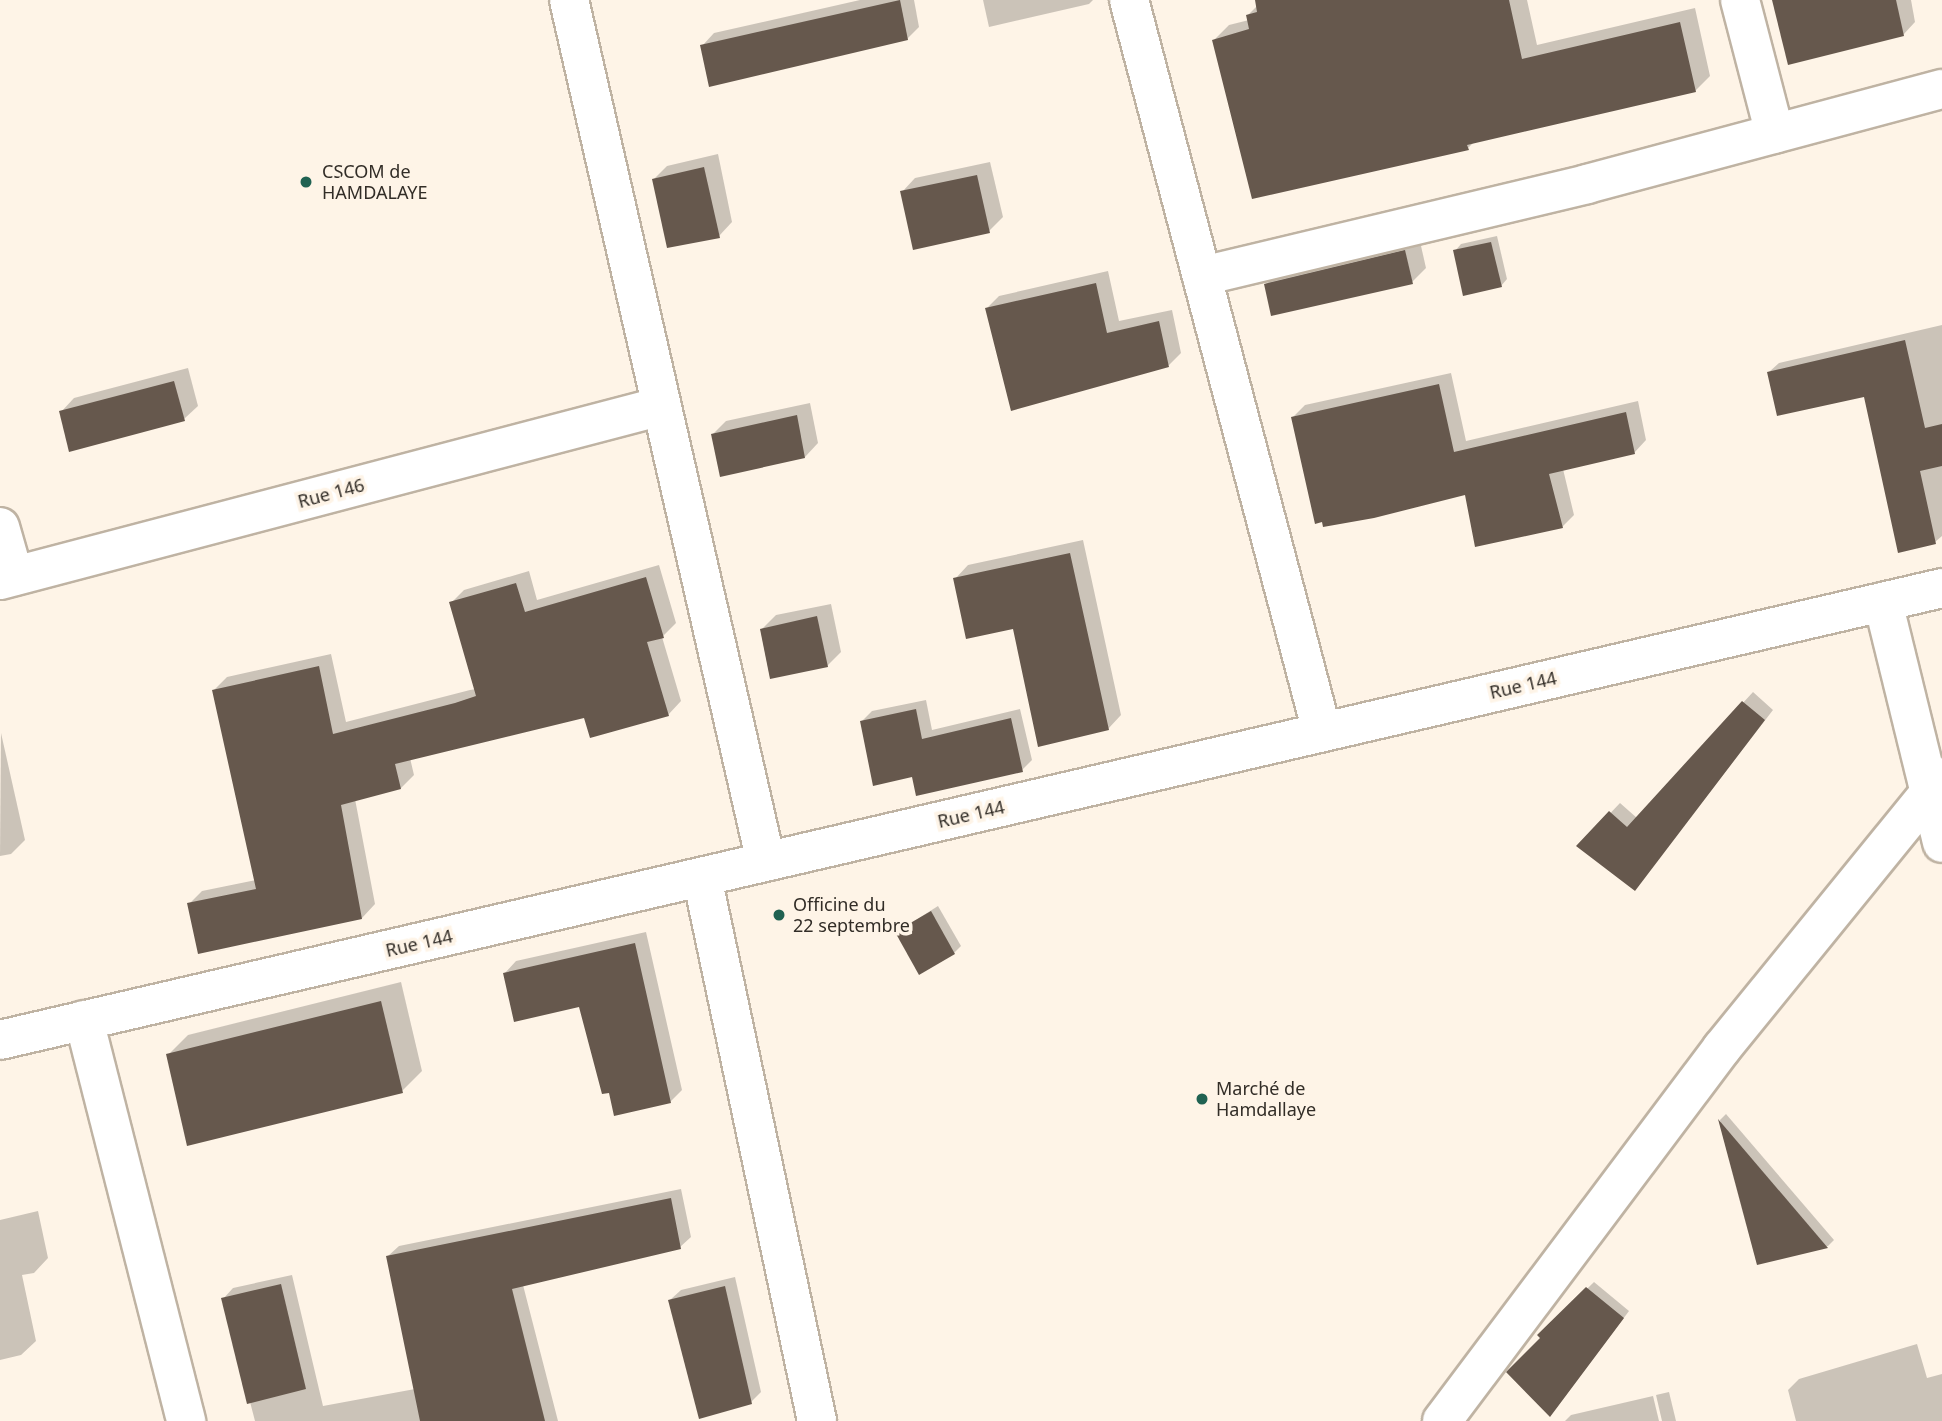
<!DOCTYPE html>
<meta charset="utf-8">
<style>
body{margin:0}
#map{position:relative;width:1942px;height:1421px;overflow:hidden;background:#fef4e7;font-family:"Noto Sans",sans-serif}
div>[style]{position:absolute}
.shadow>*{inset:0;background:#0003}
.building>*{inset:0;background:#66584d}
.roads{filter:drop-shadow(2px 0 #bfb3a3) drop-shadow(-2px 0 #bfb3a3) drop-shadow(0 2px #bfb3a3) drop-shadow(0 -2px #bfb3a3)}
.minor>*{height:38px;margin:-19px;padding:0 19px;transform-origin:19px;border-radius:19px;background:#fff}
.dots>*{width:19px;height:19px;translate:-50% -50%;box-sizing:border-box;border:4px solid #fef4e7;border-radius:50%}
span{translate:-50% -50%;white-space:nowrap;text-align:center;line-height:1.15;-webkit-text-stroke:7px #fef4e7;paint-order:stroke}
.poi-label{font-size:18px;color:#322d27}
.left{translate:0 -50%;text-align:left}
.street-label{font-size:18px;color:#322d27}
</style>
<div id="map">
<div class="shadow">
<div style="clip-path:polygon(860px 0,914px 0,919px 27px,907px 39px,702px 46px,714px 33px)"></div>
<div style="clip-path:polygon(983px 0,1093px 0,1089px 4px,989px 27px)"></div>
<div style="clip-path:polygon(1256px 0,1527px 0,1537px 45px,1695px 8px,1710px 76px,1695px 91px,1474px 142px,1468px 148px,1214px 40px,1229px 25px,1249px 20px,1248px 15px,1258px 5px)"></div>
<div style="clip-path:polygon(1789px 0,1911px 0,1915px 22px,1903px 35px)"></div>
<div style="clip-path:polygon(718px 154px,732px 222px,719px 236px,654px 179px,667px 166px)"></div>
<div style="clip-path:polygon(990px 162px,1003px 217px,989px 231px,902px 192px,915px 178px)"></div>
<div style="clip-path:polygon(1497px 236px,1507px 279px,1501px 286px,1455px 251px,1461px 244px)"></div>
<div style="clip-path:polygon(1419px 237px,1426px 268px,1412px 282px,1266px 284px,1280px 271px)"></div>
<div style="clip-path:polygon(1108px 271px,1119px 321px,1172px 310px,1181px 353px,1169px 365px,987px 308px,999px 296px)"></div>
<div style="clip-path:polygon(1942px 325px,1942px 536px,1935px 542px,1866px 395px,1769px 372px,1779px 363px)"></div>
<div style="clip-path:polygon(188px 368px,198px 406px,184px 419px,61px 412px,74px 398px)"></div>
<div style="clip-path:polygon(1451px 373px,1466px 441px,1638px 401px,1646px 440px,1634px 453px,1563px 469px,1574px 515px,1562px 527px,1466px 492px,1293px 417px,1305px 405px)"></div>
<div style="clip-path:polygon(810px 403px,818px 443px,805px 457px,712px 435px,726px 421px)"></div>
<div style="clip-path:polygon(1083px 540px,1121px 715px,1108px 729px,1014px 627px,955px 579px,968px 565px)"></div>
<div style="clip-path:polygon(659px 565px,676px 623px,662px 637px,681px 701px,668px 715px,586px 716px,410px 758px,414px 775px,401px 788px,355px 799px,375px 904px,362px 918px,189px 904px,202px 891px,256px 880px,214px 690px,227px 677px,331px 654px,346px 722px,470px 690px,476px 689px,451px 603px,464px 590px,529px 571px,537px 600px)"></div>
<div style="clip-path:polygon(831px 604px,841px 652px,827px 666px,762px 629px,776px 615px)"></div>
<div style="clip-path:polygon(1753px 692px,1773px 710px,1635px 889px,1579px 846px,1620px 803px,1637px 818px)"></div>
<div style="clip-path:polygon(926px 700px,932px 730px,1020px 709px,1032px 760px,1022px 770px,914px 775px,861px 722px,872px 711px)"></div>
<div style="clip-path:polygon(1px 733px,25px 840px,11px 854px,0 856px)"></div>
<div style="clip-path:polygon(938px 906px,961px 946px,954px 953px,897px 932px)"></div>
<div style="clip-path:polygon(646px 932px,682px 1090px,670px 1102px,610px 1091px,580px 1005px,505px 973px,516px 961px)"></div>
<div style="clip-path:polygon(401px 982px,422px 1071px,402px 1091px,168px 1055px,188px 1035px)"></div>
<div style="clip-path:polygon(1726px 1114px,1834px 1240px,1828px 1246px,1758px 1263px,1720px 1120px)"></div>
<div style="clip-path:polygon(681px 1189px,691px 1237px,680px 1247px,523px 1285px,558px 1421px,255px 1421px,223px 1299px,233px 1288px,292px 1275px,323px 1406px,415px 1389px,388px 1256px,399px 1246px)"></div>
<div style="clip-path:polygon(38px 1211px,48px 1258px,34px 1273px,22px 1275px,36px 1341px,21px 1355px,0 1360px,0 1220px)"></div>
<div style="clip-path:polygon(735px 1277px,761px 1392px,751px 1402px,670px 1300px,681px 1290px)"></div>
<div style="clip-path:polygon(1594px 1282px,1629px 1311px,1556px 1408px,1540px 1335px)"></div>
<div style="clip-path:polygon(1917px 1344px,1927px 1378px,1942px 1374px,1942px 1421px,1796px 1421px,1788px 1390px,1799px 1379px)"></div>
<div style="clip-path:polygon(1669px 1392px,1676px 1421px,1662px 1421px,1656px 1395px)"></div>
<div style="clip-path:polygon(1653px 1396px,1659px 1421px,1565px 1421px,1571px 1415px)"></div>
</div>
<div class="building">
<div style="clip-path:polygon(900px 0,908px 40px,709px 87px,700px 45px)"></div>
<div style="clip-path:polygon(1255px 0,1509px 0,1522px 59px,1680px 22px,1696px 92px,1467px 145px,1469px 150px,1252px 199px,1212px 40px,1249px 29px,1246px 15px,1257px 12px)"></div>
<div style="clip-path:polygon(1772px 0,1896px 0,1904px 36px,1788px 65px)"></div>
<div style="clip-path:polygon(704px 167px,720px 238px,667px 248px,652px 179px)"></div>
<div style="clip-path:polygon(977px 175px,990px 233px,913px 250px,900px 191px)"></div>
<div style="clip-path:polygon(1491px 242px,1502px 287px,1463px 296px,1453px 250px)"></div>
<div style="clip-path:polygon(1405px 250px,1413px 284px,1271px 316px,1264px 284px)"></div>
<div style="clip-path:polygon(1096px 283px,1107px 333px,1159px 321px,1169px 367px,1011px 411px,985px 308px)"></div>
<div style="clip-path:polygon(1905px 340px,1925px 428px,1942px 424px,1942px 466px,1920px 471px,1936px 544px,1898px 553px,1864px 397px,1777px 416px,1767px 372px)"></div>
<div style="clip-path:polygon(174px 381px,185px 421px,69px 452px,59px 411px)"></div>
<div style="clip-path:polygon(1439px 384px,1454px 452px,1626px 412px,1635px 454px,1549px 474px,1563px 528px,1475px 547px,1465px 495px,1374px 518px,1323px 527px,1322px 522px,1315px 524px,1291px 417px)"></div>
<div style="clip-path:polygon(797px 415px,805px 458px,720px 477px,711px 434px)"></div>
<div style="clip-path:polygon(1070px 553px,1109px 730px,1038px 747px,1013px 629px,966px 639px,953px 578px)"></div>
<div style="clip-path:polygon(646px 577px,664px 638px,647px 642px,669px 716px,590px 738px,584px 718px,395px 764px,401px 789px,341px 805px,362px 919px,198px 954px,187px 903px,256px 889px,212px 690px,319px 666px,333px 734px,455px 703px,476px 696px,449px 602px,516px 583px,525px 612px)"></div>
<div style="clip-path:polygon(817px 616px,828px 667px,770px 679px,760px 629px)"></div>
<div style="clip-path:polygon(1742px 701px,1765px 720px,1635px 891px,1576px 846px,1609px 811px,1627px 827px)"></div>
<div style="clip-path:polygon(916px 709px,922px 739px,1011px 718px,1023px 772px,916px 796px,912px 777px,873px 786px,860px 721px)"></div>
<div style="clip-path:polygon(931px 911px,955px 954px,919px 975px,895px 932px)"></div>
<div style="clip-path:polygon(635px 943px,671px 1103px,614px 1116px,609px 1093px,602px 1094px,579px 1007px,514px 1022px,503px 973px)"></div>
<div style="clip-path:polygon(381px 1001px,403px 1093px,187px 1146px,166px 1054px)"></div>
<div style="clip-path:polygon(1718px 1119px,1828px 1248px,1757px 1265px)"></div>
<div style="clip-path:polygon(671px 1198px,681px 1249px,512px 1289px,545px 1421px,420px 1421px,386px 1256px)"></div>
<div style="clip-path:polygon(281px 1284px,306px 1389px,247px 1404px,221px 1298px)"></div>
<div style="clip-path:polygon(725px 1286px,752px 1404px,699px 1419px,668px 1300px)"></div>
<div style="clip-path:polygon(1586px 1287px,1624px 1318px,1550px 1417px,1506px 1372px,1540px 1338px,1537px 1335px)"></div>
</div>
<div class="roads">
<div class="minor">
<div style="left:569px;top:0;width:884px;rotate:77.13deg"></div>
<div style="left:1129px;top:0;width:757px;rotate:75.23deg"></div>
<div style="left:1740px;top:0;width:138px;rotate:75.4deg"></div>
<div style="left:1202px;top:276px;width:396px;rotate:-13.4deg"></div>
<div style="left:1587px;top:184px;width:367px;rotate:-15deg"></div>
<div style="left:0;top:527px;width:51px;rotate:74.1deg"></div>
<div style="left:0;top:580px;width:684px;rotate:-14.73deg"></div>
<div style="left:1883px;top:602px;width:248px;rotate:76.2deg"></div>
<div style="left:702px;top:877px;width:556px;rotate:78.06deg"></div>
<div style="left:84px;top:1020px;width:414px;rotate:75.7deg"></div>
<div style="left:0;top:1040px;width:1994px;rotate:-13.1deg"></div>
<div style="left:1442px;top:1421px;width:466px;rotate:-53.1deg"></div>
<div style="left:1722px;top:1048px;width:349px;rotate:-50.9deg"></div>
</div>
</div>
<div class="dots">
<div style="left:306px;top:182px;background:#206252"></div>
<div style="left:779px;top:915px;background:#206252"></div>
<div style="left:1202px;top:1099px;background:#206252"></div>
</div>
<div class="poi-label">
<span class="left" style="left:322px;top:182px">CSCOM de<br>HAMDALAYE</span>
<span class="left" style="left:793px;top:915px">Officine du<br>22 septembre</span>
<span class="left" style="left:1216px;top:1099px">Marché de<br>Hamdallaye</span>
</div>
<div class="street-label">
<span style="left:331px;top:493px;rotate:-15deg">Rue 146</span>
<span style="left:1523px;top:685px;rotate:-13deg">Rue 144</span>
<span style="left:971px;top:814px;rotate:-13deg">Rue 144</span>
<span style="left:419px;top:943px;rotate:-13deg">Rue 144</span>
</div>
</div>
